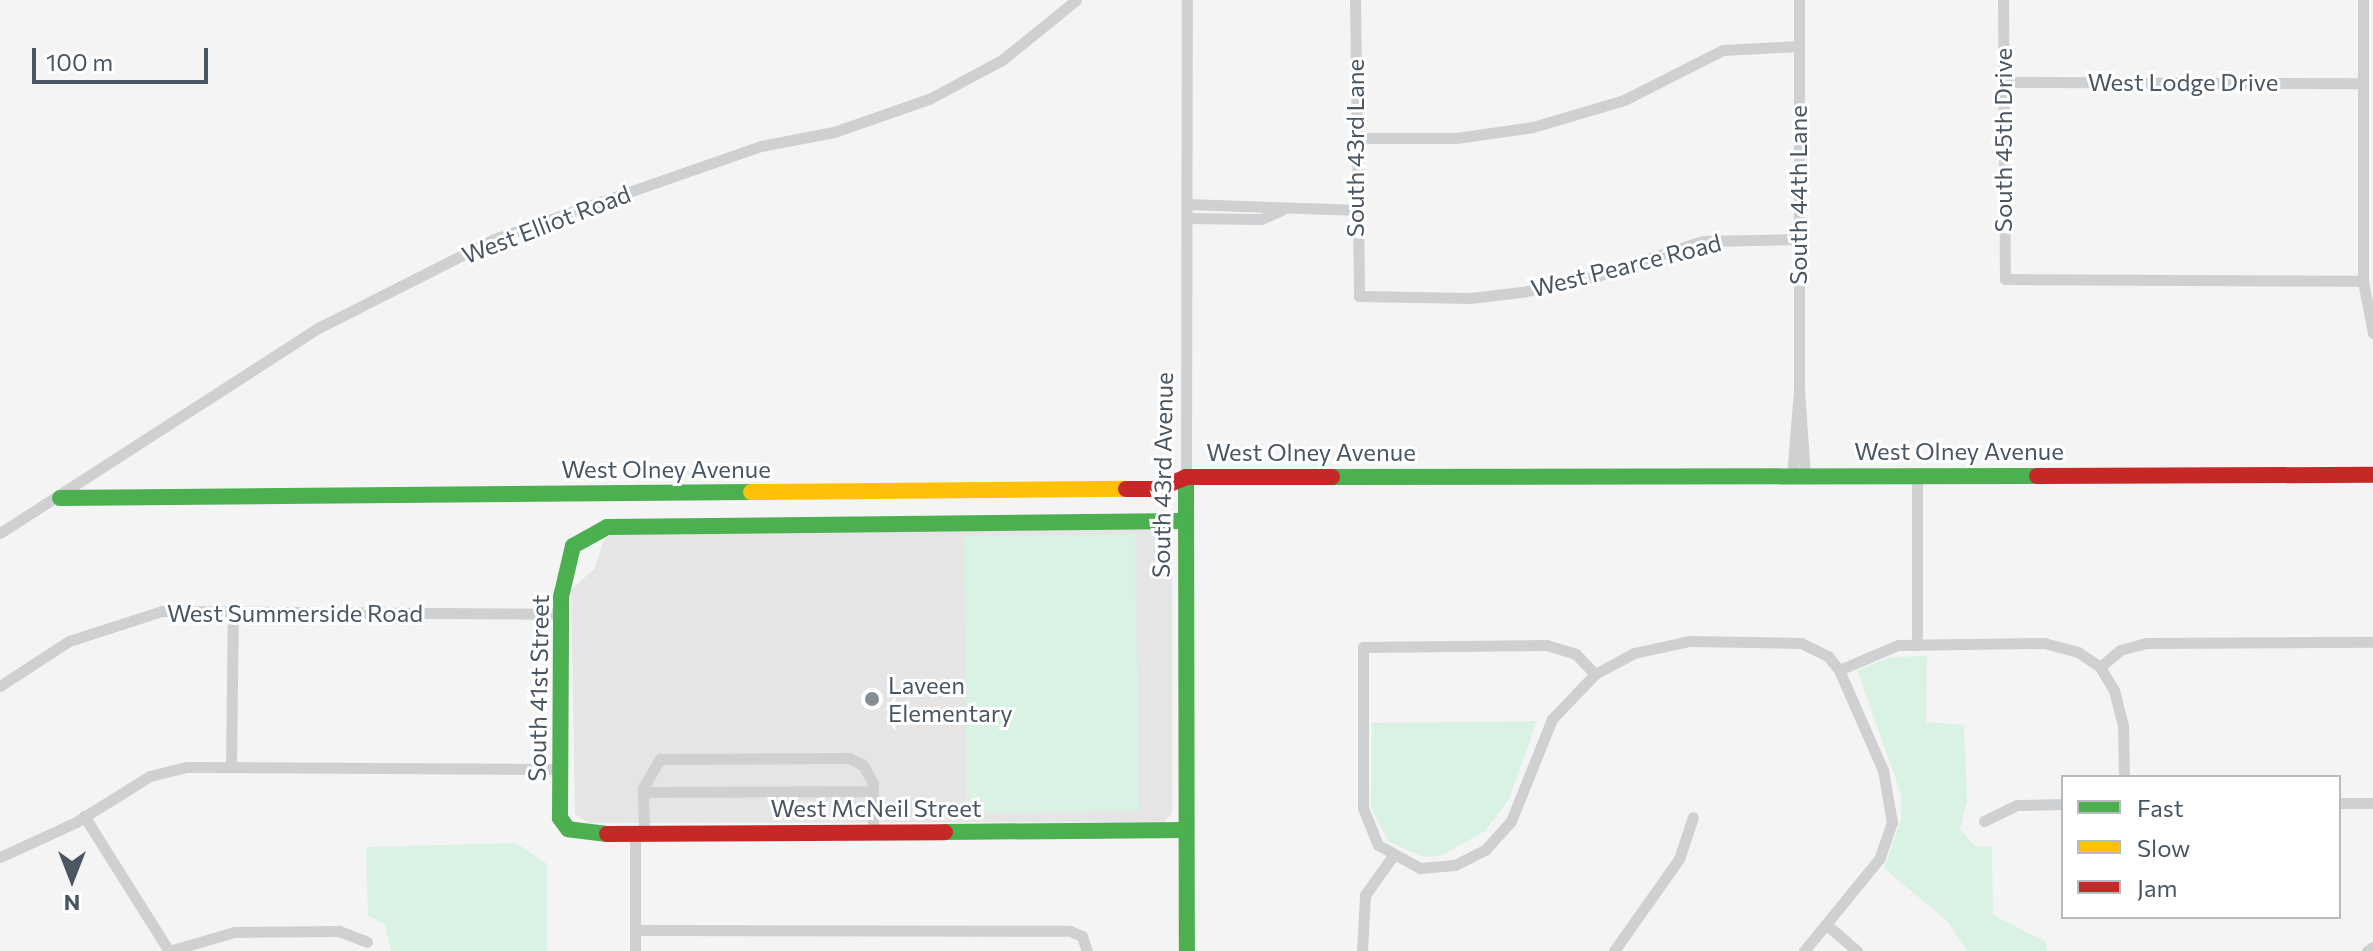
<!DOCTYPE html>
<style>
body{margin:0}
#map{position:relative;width:2373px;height:951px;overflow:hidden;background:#f4f4f4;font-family:Commissioner,sans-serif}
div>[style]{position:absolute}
.education>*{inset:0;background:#e6e5e6}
.green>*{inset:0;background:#d9f2e3}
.street>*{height:11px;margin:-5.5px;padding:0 5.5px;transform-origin:5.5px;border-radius:5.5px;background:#ced0d2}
.fast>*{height:16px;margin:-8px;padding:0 8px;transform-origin:8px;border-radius:8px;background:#4caf50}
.slow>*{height:16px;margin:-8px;padding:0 8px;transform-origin:8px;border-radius:8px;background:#ffc107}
.jam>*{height:16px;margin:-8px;padding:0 8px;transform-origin:8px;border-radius:8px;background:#c62828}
.dots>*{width:22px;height:22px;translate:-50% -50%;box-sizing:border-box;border:4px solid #fff;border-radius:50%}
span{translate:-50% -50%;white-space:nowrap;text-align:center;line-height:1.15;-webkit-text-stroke:6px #fff;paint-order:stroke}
.street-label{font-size:24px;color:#4a5661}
.poi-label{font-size:24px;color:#4a5661}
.left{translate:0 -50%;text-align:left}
.legend{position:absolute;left:2061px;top:775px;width:280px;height:144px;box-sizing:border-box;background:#fff;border:2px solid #b7bbc0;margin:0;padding:10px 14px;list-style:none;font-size:24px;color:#4a5661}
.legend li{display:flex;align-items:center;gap:16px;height:40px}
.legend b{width:40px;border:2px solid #b7bbc0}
.north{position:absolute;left:32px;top:839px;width:80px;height:80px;-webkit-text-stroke:6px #fff;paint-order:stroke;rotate:180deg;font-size:22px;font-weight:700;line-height:32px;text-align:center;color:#4a5661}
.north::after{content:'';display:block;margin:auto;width:28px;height:36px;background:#4a5661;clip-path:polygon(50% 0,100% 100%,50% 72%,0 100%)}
.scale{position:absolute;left:32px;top:48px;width:176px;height:36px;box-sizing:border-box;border:4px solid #4a5661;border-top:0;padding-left:10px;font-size:24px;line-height:28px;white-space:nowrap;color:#4a5661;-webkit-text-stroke:6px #fff;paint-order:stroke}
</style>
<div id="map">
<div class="education">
<div style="clip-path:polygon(1172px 528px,1172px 813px,1164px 822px,589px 823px,575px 814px,571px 590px,595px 568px,603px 542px,615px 531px)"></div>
</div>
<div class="green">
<div style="clip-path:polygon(1135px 534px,1139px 811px,967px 814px,964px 536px)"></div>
<div style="clip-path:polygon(1927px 656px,1926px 722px,1964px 725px,1967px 801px,1960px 829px,1975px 846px,1992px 847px,1993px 915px,2046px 942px,2047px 951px,1967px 951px,1948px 922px,1884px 868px,1901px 819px,1901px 794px,1857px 670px,1892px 657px)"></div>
<div style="clip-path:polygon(1537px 721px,1509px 799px,1485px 831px,1440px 856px,1424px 857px,1389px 842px,1371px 808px,1372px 723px)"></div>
<div style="clip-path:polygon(516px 843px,547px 864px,547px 951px,391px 951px,385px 925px,368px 915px,366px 847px)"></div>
</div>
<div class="street">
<div style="left:1355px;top:0;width:296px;rotate:89.2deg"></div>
<div style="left:1359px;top:296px;width:111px;rotate:1deg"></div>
<div style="left:1470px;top:298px;width:52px;rotate:-6.6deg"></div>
<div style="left:1522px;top:292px;width:77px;rotate:-12deg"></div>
<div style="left:1597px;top:276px;width:112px;rotate:-18.3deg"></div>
<div style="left:1703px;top:241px;width:95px;rotate:-1.2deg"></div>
<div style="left:1799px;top:0;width:390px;rotate:90deg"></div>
<div style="left:1799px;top:390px;width:86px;rotate:86deg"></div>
<div style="left:2003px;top:0;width:279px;rotate:89.6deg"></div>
<div style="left:2005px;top:279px;width:358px;rotate:0.3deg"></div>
<div style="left:2363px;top:0;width:281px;rotate:90deg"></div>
<div style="left:2363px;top:281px;width:53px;rotate:79.1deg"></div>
<div style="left:2004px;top:82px;width:359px;rotate:0.2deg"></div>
<div style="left:1355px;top:138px;width:101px"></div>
<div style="left:1456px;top:138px;width:78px;rotate:-8.1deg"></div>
<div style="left:1533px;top:127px;width:95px;rotate:-16.5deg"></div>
<div style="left:1624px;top:100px;width:111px;rotate:-26.8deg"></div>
<div style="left:1723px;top:50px;width:76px;rotate:-3deg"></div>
<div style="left:1187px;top:204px;width:168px;rotate:2deg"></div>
<div style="left:1187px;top:218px;width:74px;rotate:0.8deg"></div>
<div style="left:1261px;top:219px;width:23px;rotate:-23deg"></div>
<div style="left:1792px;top:476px;width:86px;rotate:-85.3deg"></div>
<div style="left:1186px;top:477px;width:477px;rotate:-89.9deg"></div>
<div style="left:0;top:533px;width:378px;rotate:-32.8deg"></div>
<div style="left:318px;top:328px;width:197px;rotate:-26.8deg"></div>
<div style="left:494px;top:239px;width:283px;rotate:-19.2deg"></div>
<div style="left:761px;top:146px;width:74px;rotate:-10.9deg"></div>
<div style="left:834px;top:132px;width:101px;rotate:-19.2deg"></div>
<div style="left:929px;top:99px;width:83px;rotate:-28.1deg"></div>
<div style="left:1002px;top:60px;width:95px;rotate:-39deg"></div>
<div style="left:1917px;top:645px;width:169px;rotate:-90deg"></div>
<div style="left:2100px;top:667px;width:26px;rotate:-40deg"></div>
<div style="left:2120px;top:650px;width:27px;rotate:-15deg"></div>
<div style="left:2146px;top:643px;width:227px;rotate:-0.3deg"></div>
<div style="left:1839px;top:670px;width:64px;rotate:-23deg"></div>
<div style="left:1898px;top:645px;width:146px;rotate:-0.8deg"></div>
<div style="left:2044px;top:643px;width:35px;rotate:15deg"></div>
<div style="left:2078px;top:652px;width:27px;rotate:34deg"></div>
<div style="left:2100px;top:667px;width:27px;rotate:59deg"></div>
<div style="left:2114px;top:690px;width:36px;rotate:76deg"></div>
<div style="left:2123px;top:725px;width:52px;rotate:88.9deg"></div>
<div style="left:1595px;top:674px;width:28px;rotate:-134deg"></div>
<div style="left:1576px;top:654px;width:30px;rotate:-163deg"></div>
<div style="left:1547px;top:645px;width:184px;rotate:179.4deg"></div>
<div style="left:1363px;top:647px;width:161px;rotate:90deg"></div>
<div style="left:1363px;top:808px;width:40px;rotate:68deg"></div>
<div style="left:1378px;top:845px;width:48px;rotate:28.7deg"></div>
<div style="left:1420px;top:868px;width:35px;rotate:-5deg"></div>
<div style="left:1455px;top:865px;width:34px;rotate:-27deg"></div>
<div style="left:1485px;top:850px;width:39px;rotate:-48deg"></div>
<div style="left:1511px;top:821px;width:110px;rotate:-68.1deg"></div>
<div style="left:1552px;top:719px;width:62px;rotate:-46.3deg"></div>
<div style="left:1595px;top:674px;width:44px;rotate:-28.3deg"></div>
<div style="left:1634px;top:653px;width:56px;rotate:-12.3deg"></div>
<div style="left:1689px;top:641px;width:112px;rotate:1deg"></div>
<div style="left:1801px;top:643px;width:30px;rotate:26deg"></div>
<div style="left:1828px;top:656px;width:18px;rotate:52deg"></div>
<div style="left:1839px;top:670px;width:109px;rotate:66.3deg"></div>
<div style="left:1883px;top:770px;width:53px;rotate:80.2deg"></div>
<div style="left:1892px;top:822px;width:39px;rotate:109deg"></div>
<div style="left:1879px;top:859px;width:119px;rotate:129.2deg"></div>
<div style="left:0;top:686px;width:82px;rotate:-33.1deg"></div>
<div style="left:69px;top:641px;width:98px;rotate:-17.9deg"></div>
<div style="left:162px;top:611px;width:399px;rotate:0.4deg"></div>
<div style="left:231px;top:766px;width:156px;rotate:-89.3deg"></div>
<div style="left:643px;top:792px;width:230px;rotate:-0.2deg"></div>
<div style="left:2339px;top:803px;width:34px"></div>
<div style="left:84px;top:816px;width:160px;rotate:57.8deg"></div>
<div style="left:1984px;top:821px;width:37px;rotate:-26deg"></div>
<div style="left:2017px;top:805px;width:46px;rotate:-1.2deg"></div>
<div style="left:644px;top:834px;width:46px;rotate:-91.2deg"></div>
<div style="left:643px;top:788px;width:34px;rotate:-60deg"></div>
<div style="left:660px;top:759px;width:189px;rotate:-0.3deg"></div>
<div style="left:849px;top:758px;width:16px;rotate:27deg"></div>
<div style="left:863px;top:765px;width:21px;rotate:61deg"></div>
<div style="left:873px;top:783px;width:49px;rotate:90deg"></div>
<div style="left:0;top:857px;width:84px;rotate:-24.7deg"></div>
<div style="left:76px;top:822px;width:87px;rotate:-31.9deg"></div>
<div style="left:150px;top:776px;width:38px;rotate:-14deg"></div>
<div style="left:187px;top:767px;width:374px;rotate:0.3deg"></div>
<div style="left:1827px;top:925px;width:40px;rotate:41deg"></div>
<div style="left:635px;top:930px;width:435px;rotate:0.1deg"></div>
<div style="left:1070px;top:931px;width:13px;rotate:23deg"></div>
<div style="left:1082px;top:936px;width:16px;rotate:72deg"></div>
<div style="left:169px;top:951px;width:68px;rotate:-16.3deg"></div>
<div style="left:234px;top:932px;width:105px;rotate:-0.5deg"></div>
<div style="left:339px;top:931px;width:30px;rotate:21deg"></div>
<div style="left:635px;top:951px;width:117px;rotate:-90deg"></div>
<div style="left:1362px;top:951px;width:56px;rotate:-86.9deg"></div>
<div style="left:1365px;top:895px;width:47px;rotate:-54.6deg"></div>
<div style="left:1614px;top:951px;width:113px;rotate:-54.8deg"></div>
<div style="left:1679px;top:859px;width:44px;rotate:-71.6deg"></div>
<div style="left:2367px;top:951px;width:7px;rotate:-34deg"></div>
</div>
<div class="fast">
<div style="left:1186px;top:477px;width:474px;rotate:89.9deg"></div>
<div style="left:1332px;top:477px;width:705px;rotate:-0.08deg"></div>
<div style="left:60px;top:498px;width:691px;rotate:-0.5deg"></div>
<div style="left:945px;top:832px;width:241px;rotate:-0.5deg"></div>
<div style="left:607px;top:834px;width:39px;rotate:-173deg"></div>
<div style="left:568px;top:829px;width:14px;rotate:-126deg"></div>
<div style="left:560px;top:818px;width:221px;rotate:-89.7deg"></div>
<div style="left:561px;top:597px;width:52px;rotate:-76.8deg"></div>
<div style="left:573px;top:546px;width:39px;rotate:-29deg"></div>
<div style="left:607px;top:527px;width:578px;rotate:-0.59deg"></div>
</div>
<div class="slow">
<div style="left:751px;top:492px;width:375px;rotate:-0.5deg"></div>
</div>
<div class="jam">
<div style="left:2037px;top:476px;width:336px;rotate:-0.2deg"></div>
<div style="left:1126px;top:489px;width:32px"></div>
<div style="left:1158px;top:489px;width:30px;rotate:-23deg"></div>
<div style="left:1186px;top:477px;width:146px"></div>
<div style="left:607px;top:834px;width:338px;rotate:-0.3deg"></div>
</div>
<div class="dots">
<div style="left:872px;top:699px;background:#868d94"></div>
</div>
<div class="street-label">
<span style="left:2183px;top:82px">West Lodge Drive</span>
<span style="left:2003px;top:140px;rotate:-90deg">South 45th Drive</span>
<span style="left:1355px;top:148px;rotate:-90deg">South 43rd Lane</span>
<span style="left:1798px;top:195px;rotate:-90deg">South 44th Lane</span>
<span style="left:546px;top:224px;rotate:-21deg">West Elliot Road</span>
<span style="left:1626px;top:265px;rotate:-14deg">West Pearce Road</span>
<span style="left:1959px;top:451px">West Olney Avenue</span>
<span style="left:1311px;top:452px">West Olney Avenue</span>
<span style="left:666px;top:469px">West Olney Avenue</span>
<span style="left:1162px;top:475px;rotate:-89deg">South 43rd Avenue</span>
<span style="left:295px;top:613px">West Summerside Road</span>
<span style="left:538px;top:688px;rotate:-89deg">South 41st Street</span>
<span style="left:876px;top:808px">West McNeil Street</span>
</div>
<div class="poi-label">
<span class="left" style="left:888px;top:699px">Laveen<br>Elementary</span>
</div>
<ul class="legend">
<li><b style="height:10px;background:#4caf50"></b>Fast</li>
<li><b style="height:10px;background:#ffc107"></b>Slow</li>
<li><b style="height:10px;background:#c62828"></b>Jam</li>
</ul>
<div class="north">N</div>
<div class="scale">100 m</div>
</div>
